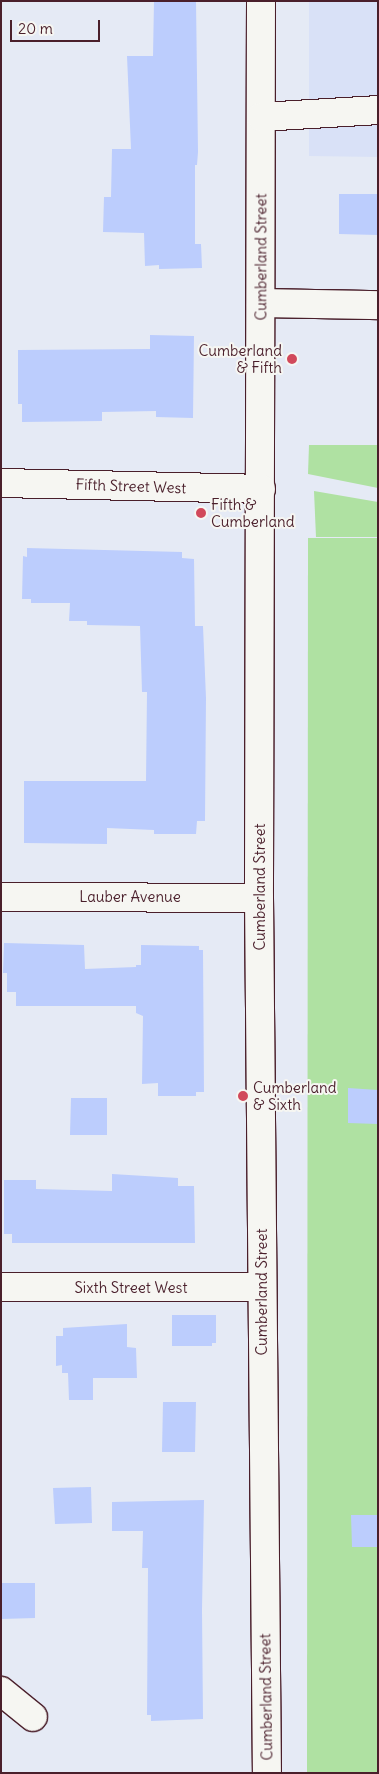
<!DOCTYPE html>
<style>
body{margin:0}
#map{position:relative;width:379px;height:1774px;overflow:hidden;background:#e5eaf5;font-family:Delius,sans-serif}
div>[style]{position:absolute}
.built>*{inset:0;background:#d9e1f7}
.green>*{inset:0;background:#afe1a2}
.building>*{inset:0;background:#bccdfd}
.roads{filter:drop-shadow(1px 0 #4a1f2b) drop-shadow(-1px 0 #4a1f2b) drop-shadow(0 1px #4a1f2b) drop-shadow(0 -1px #4a1f2b)}
.minor>*{height:28px;margin:-14px;padding:0 14px;transform-origin:14px;border-radius:14px;background:#f6f6f2}
.dots>*{width:14px;height:14px;translate:-50% -50%;box-sizing:border-box;border:2px solid #f6f6f2;border-radius:50%}
span{translate:-50% -50%;white-space:nowrap;text-align:center;line-height:1.15;-webkit-text-stroke:4px #f6f6f2;paint-order:stroke}
.street-label{font-size:15px;color:#4a1f2b}
.poi-label{font-size:15px;color:#4a1f2b}
.right{translate:-100% -50%;text-align:right}
.left{translate:0 -50%;text-align:left}
.frame{position:absolute;inset:0;border:2px solid #4a1f2b;pointer-events:none}
.scale{position:absolute;left:10px;top:20px;width:90px;height:22px;box-sizing:border-box;border:2px solid #4a1f2b;border-top:0;padding-left:6px;font-size:15px;line-height:18px;white-space:nowrap;color:#4a1f2b;-webkit-text-stroke:4px #f6f6f2;paint-order:stroke}
</style>
<div id="map">
<div class="built">
<div style="clip-path:polygon(309px 1px,378px 1px,378px 157px,309px 156px)"></div>
</div>
<div class="green">
<div style="clip-path:polygon(309px 445px,378px 445px,378px 488px,308px 474px)"></div>
<div style="clip-path:polygon(314px 491px,378px 502px,378px 537px,316px 537px)"></div>
<div style="clip-path:polygon(308px 538px,378px 538px,378px 1773px,307px 1773px)"></div>
</div>
<div class="building">
<div style="clip-path:polygon(154px 1px,196px 1px,198px 152px,197px 165px,195px 165px,195px 244px,201px 244px,202px 268px,159px 269px,159px 265px,145px 266px,144px 233px,103px 232px,104px 197px,111px 197px,112px 149px,131px 149px,127px 56px,153px 56px)"></div>
<div style="clip-path:polygon(339px 194px,378px 194px,378px 235px,339px 234px)"></div>
<div style="clip-path:polygon(150px 335px,194px 336px,193px 418px,156px 417px,156px 411px,102px 412px,102px 421px,22px 422px,22px 404px,18px 404px,18px 350px,150px 349px)"></div>
<div style="clip-path:polygon(27px 548px,182px 552px,182px 558px,194px 559px,195px 626px,203px 626px,206px 698px,205px 821px,197px 821px,196px 834px,154px 834px,154px 830px,107px 828px,107px 844px,24px 843px,24px 781px,146px 781px,147px 692px,142px 692px,140px 626px,87px 625px,87px 621px,69px 621px,70px 603px,31px 603px,31px 599px,22px 599px,23px 556px,27px 557px)"></div>
<div style="clip-path:polygon(4px 943px,84px 945px,85px 969px,136px 967px,136px 965px,141px 965px,141px 945px,199px 946px,199px 950px,203px 950px,204px 1092px,196px 1092px,196px 1096px,158px 1096px,158px 1083px,142px 1084px,143px 1016px,136px 1013px,136px 1006px,16px 1006px,16px 992px,7px 992px,7px 973px,3px 973px)"></div>
<div style="clip-path:polygon(348px 1088px,378px 1090px,378px 1124px,348px 1123px)"></div>
<div style="clip-path:polygon(71px 1098px,107px 1098px,107px 1135px,70px 1135px)"></div>
<div style="clip-path:polygon(112px 1174px,178px 1178px,178px 1186px,194px 1186px,195px 1243px,12px 1243px,12px 1234px,4px 1234px,4px 1180px,36px 1180px,36px 1189px,112px 1191px)"></div>
<div style="clip-path:polygon(172px 1315px,216px 1315px,216px 1343px,212px 1343px,212px 1346px,172px 1346px)"></div>
<div style="clip-path:polygon(127px 1324px,127px 1347px,136px 1348px,137px 1378px,93px 1378px,93px 1400px,69px 1400px,68px 1373px,62px 1373px,62px 1365px,56px 1366px,56px 1336px,63px 1336px,63px 1328px)"></div>
<div style="clip-path:polygon(163px 1402px,196px 1402px,195px 1452px,162px 1452px)"></div>
<div style="clip-path:polygon(91px 1487px,92px 1523px,55px 1524px,53px 1488px)"></div>
<div style="clip-path:polygon(204px 1500px,202px 1610px,203px 1719px,151px 1721px,151px 1715px,147px 1715px,148px 1568px,142px 1568px,143px 1531px,112px 1531px,112px 1502px)"></div>
<div style="clip-path:polygon(351px 1515px,378px 1515px,378px 1547px,352px 1547px)"></div>
<div style="clip-path:polygon(1px 1583px,35px 1583px,35px 1618px,1px 1619px)"></div>
</div>
<div class="roads">
<div class="minor">
<div style="left:261px;top:1px;width:897px;rotate:90.13deg"></div>
<div style="left:259px;top:898px;width:875px;rotate:89.48deg"></div>
<div style="left:261px;top:117px;width:117px;rotate:-3.4deg"></div>
<div style="left:261px;top:303px;width:117px;rotate:1deg"></div>
<div style="left:1px;top:483px;width:260px;rotate:1.3deg"></div>
<div style="left:1px;top:897px;width:258px;rotate:0.2deg"></div>
<div style="left:1px;top:1287px;width:260px"></div>
<div style="left:1px;top:1691px;width:41px;rotate:39.1deg"></div>
</div>
</div>
<div class="dots">
<div style="left:292px;top:359px;background:#d1495b"></div>
<div style="left:201px;top:513px;background:#d1495b"></div>
<div style="left:243px;top:1096px;background:#d1495b"></div>
</div>
<div class="street-label">
<span style="left:261px;top:257px;rotate:-90deg">Cumberland Street</span>
<span style="left:131px;top:486px;rotate:2deg">Fifth Street West</span>
<span style="left:260px;top:887px;rotate:-90deg">Cumberland Street</span>
<span style="left:130px;top:897px">Lauber Avenue</span>
<span style="left:131px;top:1288px">Sixth Street West</span>
<span style="left:262px;top:1292px;rotate:-90deg">Cumberland Street</span>
<span style="left:266px;top:1697px;rotate:-91deg">Cumberland Street</span>
</div>
<div class="poi-label">
<span class="right" style="left:282px;top:359px">Cumberland<br>&amp; Fifth</span>
<span class="left" style="left:211px;top:513px">Fifth &amp;<br>Cumberland</span>
<span class="left" style="left:253px;top:1096px">Cumberland<br>&amp; Sixth</span>
</div>
<div class="frame"></div>
<div class="scale">20 m</div>
</div>
